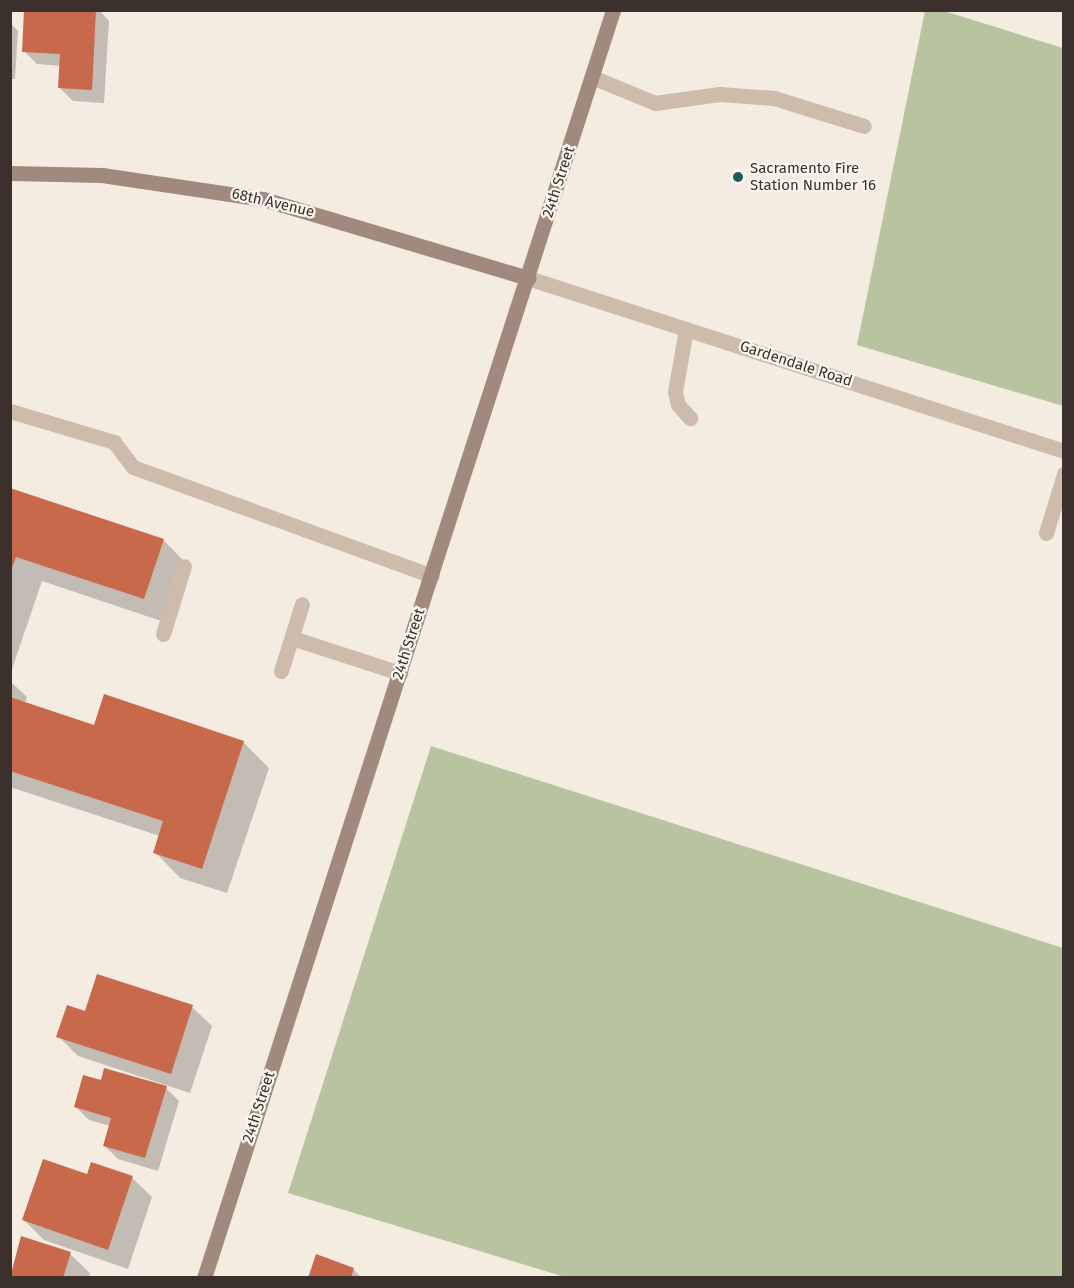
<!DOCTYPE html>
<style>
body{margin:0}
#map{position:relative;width:1074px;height:1288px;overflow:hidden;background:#f4ebe1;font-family:"Fira Sans",sans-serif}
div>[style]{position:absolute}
.green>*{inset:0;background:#b8c4a0}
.shadow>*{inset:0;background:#0003}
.building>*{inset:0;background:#c8694b}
.lane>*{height:15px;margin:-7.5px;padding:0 7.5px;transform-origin:7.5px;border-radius:7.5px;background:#cdbbac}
.street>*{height:15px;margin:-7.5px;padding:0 7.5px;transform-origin:7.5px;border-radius:7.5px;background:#cdbbac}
.secondary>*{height:15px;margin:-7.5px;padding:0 7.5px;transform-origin:7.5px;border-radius:7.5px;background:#a18a7d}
.dots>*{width:16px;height:16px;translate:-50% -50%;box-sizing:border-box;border:3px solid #fbf5ee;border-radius:50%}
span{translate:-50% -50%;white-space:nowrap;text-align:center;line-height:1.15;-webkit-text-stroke:4.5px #fbf5ee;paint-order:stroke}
.poi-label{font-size:15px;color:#3b302b}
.left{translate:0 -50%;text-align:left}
.street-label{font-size:15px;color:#3b302b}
.frame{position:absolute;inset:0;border:12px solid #3b302b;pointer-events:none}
</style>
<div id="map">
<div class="green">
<div style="clip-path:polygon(925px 11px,944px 11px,1063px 48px,1063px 406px,857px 345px)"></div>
<div style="clip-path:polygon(431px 746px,1063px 948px,1063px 1277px,565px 1277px,288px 1193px)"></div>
</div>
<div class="shadow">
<div style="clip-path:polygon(26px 10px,99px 10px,109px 21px,104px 103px,73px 101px,60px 88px,61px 66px,37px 64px,24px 51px)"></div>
<div style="clip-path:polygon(10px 23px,18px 31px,15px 79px,10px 79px)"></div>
<div style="clip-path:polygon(10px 489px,163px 540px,189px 566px,170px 624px,42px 581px,10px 675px)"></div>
<div style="clip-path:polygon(10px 681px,27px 697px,25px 703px,95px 727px,243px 742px,269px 768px,227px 893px,180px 878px,155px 852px,160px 836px,10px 787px)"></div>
<div style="clip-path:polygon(192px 1007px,212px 1026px,190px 1093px,78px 1056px,58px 1036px,86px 1012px)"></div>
<div style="clip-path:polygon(102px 1082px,166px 1088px,179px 1101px,158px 1171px,118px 1159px,104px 1145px,110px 1126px,89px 1120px,75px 1106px)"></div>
<div style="clip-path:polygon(88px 1176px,132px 1178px,152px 1197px,128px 1269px,44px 1240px,24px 1220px)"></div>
<div style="clip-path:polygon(22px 1238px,70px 1254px,90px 1273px,89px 1278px,10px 1278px)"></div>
<div style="clip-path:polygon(353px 1269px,362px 1278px,309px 1278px)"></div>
</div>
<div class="building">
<div style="clip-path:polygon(24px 10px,96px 10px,92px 90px,58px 88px,60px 54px,22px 52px)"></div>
<div style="clip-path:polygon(10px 488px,164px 539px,144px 599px,16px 557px,10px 573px)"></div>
<div style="clip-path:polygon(104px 694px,244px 741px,202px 869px,153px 853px,163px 821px,10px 771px,10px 697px,94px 725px)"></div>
<div style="clip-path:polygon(97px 974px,193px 1005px,171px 1074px,56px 1037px,67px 1005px,85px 1011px)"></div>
<div style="clip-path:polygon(104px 1068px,167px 1086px,145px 1158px,103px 1146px,111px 1118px,74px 1107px,83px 1075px,101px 1080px)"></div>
<div style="clip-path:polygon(43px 1159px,87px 1174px,91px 1162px,133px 1176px,108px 1250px,22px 1220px)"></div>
<div style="clip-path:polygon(21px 1236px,71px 1252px,63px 1278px,10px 1278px)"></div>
<div style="clip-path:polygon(316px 1254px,354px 1268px,351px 1278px,308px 1278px)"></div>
</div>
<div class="lane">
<div style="left:592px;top:77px;width:68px;rotate:22.4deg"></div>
<div style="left:655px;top:103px;width:65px;rotate:-8deg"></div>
<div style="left:719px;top:94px;width:55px;rotate:4.2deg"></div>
<div style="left:774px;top:98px;width:94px;rotate:17.3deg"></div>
<div style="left:686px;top:329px;width:64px;rotate:99.9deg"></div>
<div style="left:675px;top:392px;width:13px;rotate:77deg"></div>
<div style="left:678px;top:405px;width:18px;rotate:47deg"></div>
<div style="left:10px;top:411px;width:109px;rotate:16.6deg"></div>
<div style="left:114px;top:442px;width:31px;rotate:53deg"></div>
<div style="left:133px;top:467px;width:318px;rotate:20deg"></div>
<div style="left:1046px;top:533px;width:62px;rotate:-73deg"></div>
<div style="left:163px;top:634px;width:71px;rotate:-72.8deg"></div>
<div style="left:292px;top:638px;width:114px;rotate:18deg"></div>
<div style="left:281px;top:671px;width:70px;rotate:-72.6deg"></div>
</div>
<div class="street">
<div style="left:528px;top:278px;width:563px;rotate:17.89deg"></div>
</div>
<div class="secondary">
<div style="left:10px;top:173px;width:92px;rotate:1.2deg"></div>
<div style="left:102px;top:175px;width:163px;rotate:8.5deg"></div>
<div style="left:263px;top:199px;width:277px;rotate:16.6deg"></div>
<div style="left:204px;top:1278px;width:1332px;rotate:-72.12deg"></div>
</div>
<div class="dots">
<div style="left:738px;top:177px;background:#1f5a5e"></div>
</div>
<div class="poi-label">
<span class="left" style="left:750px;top:177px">Sacramento Fire<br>Station Number 16</span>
</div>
<div class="street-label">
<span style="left:559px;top:182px;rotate:-72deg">24th Street</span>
<span style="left:273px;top:203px;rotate:13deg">68th Avenue</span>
<span style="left:796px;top:364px;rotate:18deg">Gardendale Road</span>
<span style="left:409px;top:644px;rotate:-72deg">24th Street</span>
<span style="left:259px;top:1107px;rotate:-72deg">24th Street</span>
</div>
<div class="frame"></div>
</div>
